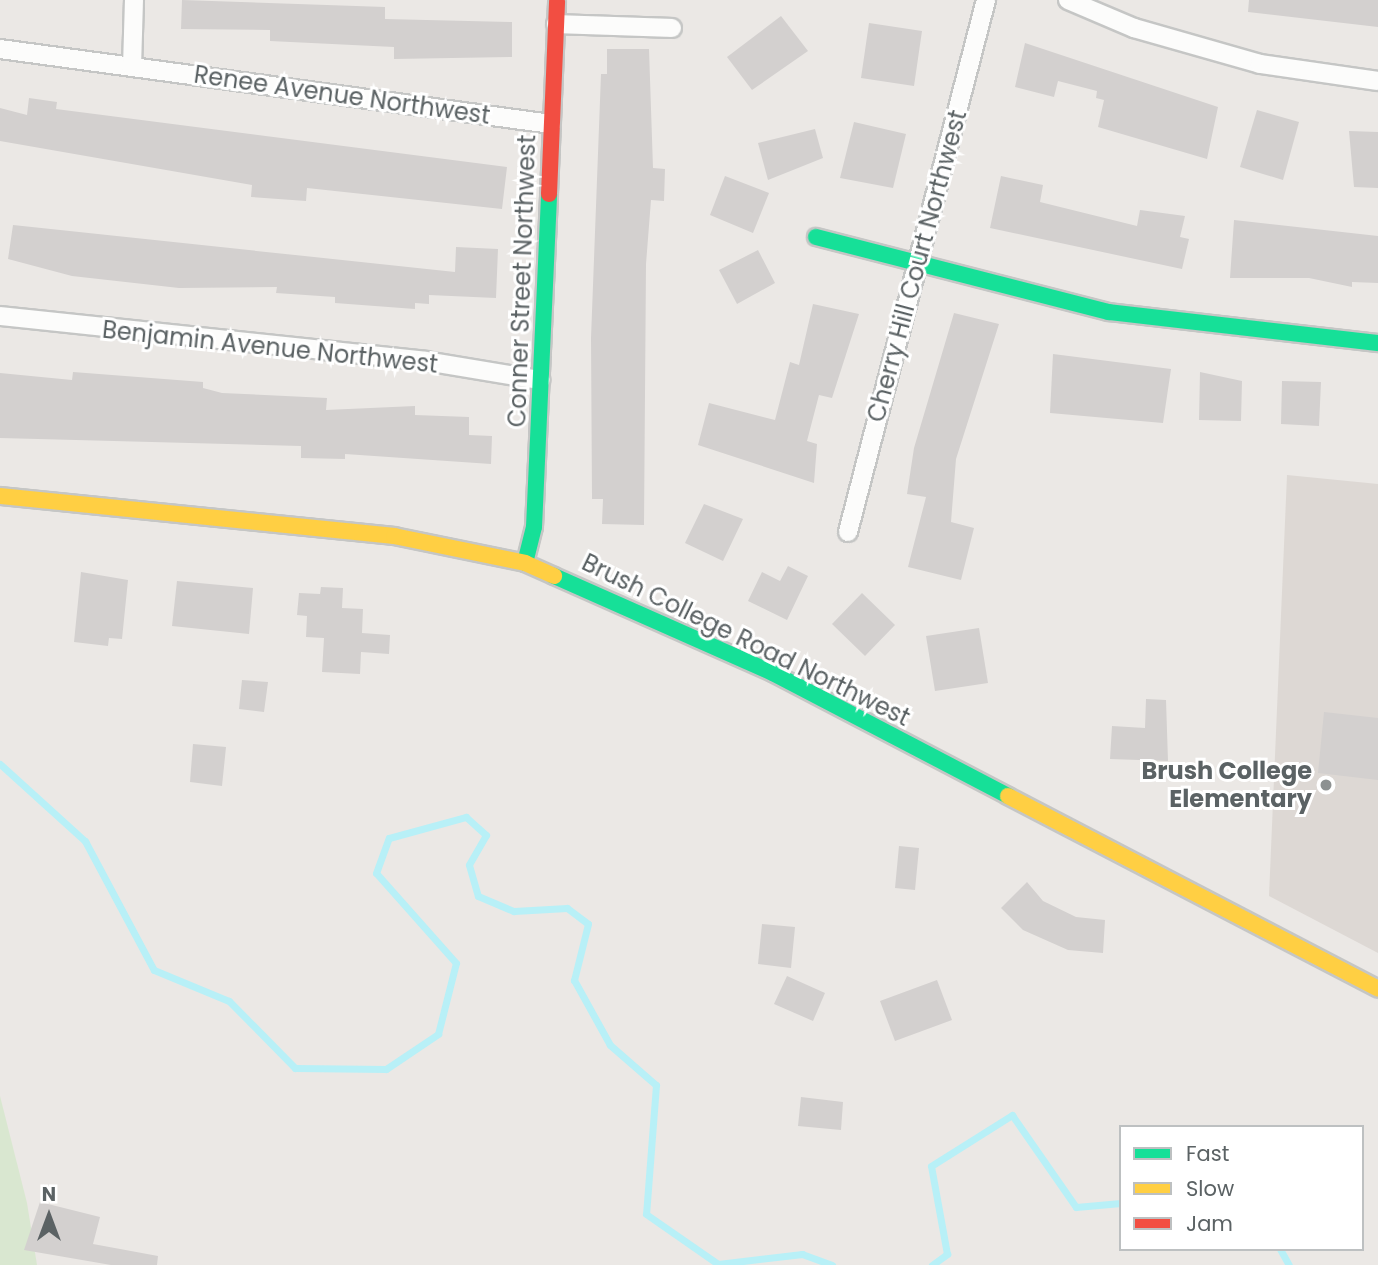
<!DOCTYPE html>
<style>
body{margin:0}
#map{position:relative;width:1378px;height:1265px;overflow:hidden;background:#ebe8e5;font-family:Poppins,sans-serif}
div>[style]{position:absolute}
.education>*{inset:0;background:#ddd8d4}
.green>*{inset:0;background:#d9e7d0}
.stream>*{height:7px;margin:-3.5px;padding:0 3.5px;transform-origin:3.5px;border-radius:3.5px;background:#b8f0f7}
.building>*{inset:0;background:#d3d0cf}
.roads{filter:drop-shadow(2px 0 #c5c6c5) drop-shadow(-2px 0 #c5c6c5) drop-shadow(0 2px #c5c6c5) drop-shadow(0 -2px #c5c6c5)}
.street>*{height:18px;margin:-9px;padding:0 9px;transform-origin:9px;border-radius:9px;background:#fcfcfb}
.fast>*{height:16px;margin:-8px;padding:0 8px;transform-origin:8px;border-radius:8px;background:#16e098}
.slow>*{height:16px;margin:-8px;padding:0 8px;transform-origin:8px;border-radius:8px;background:#ffcf43}
.jam>*{height:16px;margin:-8px;padding:0 8px;transform-origin:8px;border-radius:8px;background:#f24e42}
.dots>*{width:19px;height:19px;translate:-50% -50%;box-sizing:border-box;border:4px solid #fff;border-radius:50%}
span{translate:-50% -50%;white-space:nowrap;text-align:center;line-height:1.15;-webkit-text-stroke:6px #fff;paint-order:stroke}
.street-label{font-size:24px;color:#5b6264}
.poi-label{font-size:24px;color:#5b6264;font-weight:700}
.right{translate:-100% -50%;text-align:right}
.legend{position:absolute;left:1119px;top:1125px;width:245px;height:126px;box-sizing:border-box;background:#fff;border:2px solid #bdc0c1;margin:0;padding:9px 12px;list-style:none;font-size:21px;color:#5b6264}
.legend li{display:flex;align-items:center;gap:14px;height:35px}
.legend b{width:35px;border:2px solid #bdc0c1}
.north{position:absolute;left:14px;top:1181px;width:70px;height:70px;-webkit-text-stroke:5px #fff;paint-order:stroke;rotate:0deg;font-size:19px;font-weight:700;line-height:28px;text-align:center;color:#5b6264}
.north::after{content:'';display:block;margin:auto;width:24px;height:32px;background:#5b6264;clip-path:polygon(50% 0,100% 100%,50% 72%,0 100%)}
</style>
<div id="map">
<div class="education">
<div style="clip-path:polygon(1287px 475px,1378px 484px,1378px 953px,1269px 896px)"></div>
</div>
<div class="green">
<div style="clip-path:polygon(0 1096px,27px 1203px,37px 1265px,0 1265px)"></div>
</div>
<div class="stream">
<div style="left:0;top:764px;width:115px;rotate:42.2deg"></div>
<div style="left:85px;top:841px;width:146px;rotate:61.9deg"></div>
<div style="left:154px;top:970px;width:81px;rotate:22.5deg"></div>
<div style="left:229px;top:1001px;width:94px;rotate:45.4deg"></div>
<div style="left:295px;top:1068px;width:91px;rotate:0.6deg"></div>
<div style="left:386px;top:1069px;width:63px;rotate:-33.9deg"></div>
<div style="left:438px;top:1034px;width:73px;rotate:-75.8deg"></div>
<div style="left:456px;top:963px;width:120px;rotate:-131.6deg"></div>
<div style="left:376px;top:873px;width:37px;rotate:-70deg"></div>
<div style="left:389px;top:838px;width:80px;rotate:-15.3deg"></div>
<div style="left:466px;top:817px;width:27px;rotate:42deg"></div>
<div style="left:486px;top:835px;width:34px;rotate:120deg"></div>
<div style="left:469px;top:865px;width:32px;rotate:74deg"></div>
<div style="left:478px;top:896px;width:39px;rotate:23deg"></div>
<div style="left:514px;top:911px;width:53px;rotate:-3.2deg"></div>
<div style="left:567px;top:908px;width:26px;rotate:37deg"></div>
<div style="left:588px;top:924px;width:58px;rotate:104deg"></div>
<div style="left:574px;top:980px;width:74px;rotate:61deg"></div>
<div style="left:610px;top:1045px;width:61px;rotate:41deg"></div>
<div style="left:656px;top:1085px;width:129px;rotate:94.4deg"></div>
<div style="left:646px;top:1214px;width:88px;rotate:34.8deg"></div>
<div style="left:718px;top:1264px;width:85px;rotate:-6.8deg"></div>
<div style="left:802px;top:1254px;width:32px;rotate:20deg"></div>
<div style="left:1280px;top:1249px;width:18px;rotate:61deg"></div>
<div style="left:932px;top:1265px;width:19px;rotate:-36deg"></div>
<div style="left:947px;top:1254px;width:89px;rotate:-100.3deg"></div>
<div style="left:931px;top:1166px;width:96px;rotate:-32.2deg"></div>
<div style="left:1012px;top:1115px;width:112px;rotate:55.2deg"></div>
<div style="left:1076px;top:1207px;width:45px;rotate:-5.1deg"></div>
</div>
<div class="building">
<div style="clip-path:polygon(182px 0,385px 7px,385px 19px,512px 22px,512px 57px,394px 59px,394px 47px,270px 41px,270px 30px,181px 29px)"></div>
<div style="clip-path:polygon(1249px 0,1378px 0,1378px 27px,1248px 12px)"></div>
<div style="clip-path:polygon(781px 16px,808px 51px,752px 90px,727px 57px)"></div>
<div style="clip-path:polygon(869px 23px,922px 31px,914px 86px,861px 78px)"></div>
<div style="clip-path:polygon(1025px 43px,1218px 107px,1207px 159px,1098px 127px,1104px 100px,1096px 98px,1097px 91px,1058px 81px,1054px 97px,1015px 87px)"></div>
<div style="clip-path:polygon(607px 49px,649px 49px,653px 168px,665px 169px,664px 201px,651px 200px,646px 264px,644px 525px,602px 524px,603px 499px,592px 499px,591px 338px,601px 74px,607px 74px)"></div>
<div style="clip-path:polygon(29px 98px,57px 102px,56px 109px,507px 167px,502px 209px,307px 188px,306px 201px,251px 197px,252px 185px,0 141px,0 108px,27px 115px)"></div>
<div style="clip-path:polygon(1257px 110px,1299px 122px,1283px 180px,1240px 167px)"></div>
<div style="clip-path:polygon(854px 122px,906px 134px,893px 188px,840px 178px)"></div>
<div style="clip-path:polygon(815px 129px,823px 158px,768px 180px,758px 143px)"></div>
<div style="clip-path:polygon(1349px 131px,1378px 132px,1378px 188px,1354px 187px)"></div>
<div style="clip-path:polygon(725px 176px,769px 193px,753px 233px,710px 215px)"></div>
<div style="clip-path:polygon(1001px 176px,1043px 185px,1040px 202px,1137px 226px,1140px 210px,1185px 216px,1180px 237px,1189px 239px,1182px 269px,990px 228px)"></div>
<div style="clip-path:polygon(1234px 220px,1378px 236px,1378px 283px,1352px 282px,1352px 287px,1309px 278px,1230px 278px)"></div>
<div style="clip-path:polygon(13px 225px,455px 272px,456px 247px,498px 249px,496px 298px,429px 295px,429px 304px,415px 303px,415px 309px,335px 303px,335px 297px,276px 293px,277px 287px,179px 288px,72px 276px,8px 259px)"></div>
<div style="clip-path:polygon(758px 250px,775px 283px,737px 304px,719px 270px)"></div>
<div style="clip-path:polygon(813px 304px,859px 314px,832px 398px,819px 395px,807px 441px,817px 444px,814px 483px,698px 445px,709px 403px,775px 420px,790px 362px,799px 365px)"></div>
<div style="clip-path:polygon(954px 313px,999px 324px,956px 459px,951px 522px,974px 528px,961px 580px,908px 567px,926px 497px,907px 494px,914px 448px)"></div>
<div style="clip-path:polygon(1053px 354px,1171px 369px,1163px 423px,1050px 413px)"></div>
<div style="clip-path:polygon(73px 372px,203px 382px,203px 388px,222px 393px,327px 398px,326px 410px,415px 406px,415px 415px,469px 417px,469px 435px,492px 436px,491px 464px,345px 454px,345px 459px,301px 458px,301px 446px,0 438px,0 373px,72px 380px)"></div>
<div style="clip-path:polygon(1200px 372px,1242px 381px,1241px 421px,1199px 420px)"></div>
<div style="clip-path:polygon(1282px 381px,1321px 382px,1319px 426px,1281px 424px)"></div>
<div style="clip-path:polygon(704px 504px,743px 519px,723px 561px,685px 543px)"></div>
<div style="clip-path:polygon(788px 566px,808px 576px,787px 620px,748px 601px,762px 572px,780px 581px)"></div>
<div style="clip-path:polygon(81px 572px,128px 580px,122px 639px,109px 638px,108px 646px,74px 642px)"></div>
<div style="clip-path:polygon(177px 581px,253px 588px,249px 634px,172px 626px)"></div>
<div style="clip-path:polygon(321px 587px,343px 588px,342px 608px,363px 609px,362px 633px,390px 635px,389px 654px,361px 652px,360px 674px,322px 672px,324px 638px,306px 637px,307px 616px,297px 615px,299px 593px,320px 594px)"></div>
<div style="clip-path:polygon(862px 593px,895px 625px,865px 656px,832px 624px)"></div>
<div style="clip-path:polygon(979px 628px,988px 683px,935px 691px,926px 636px)"></div>
<div style="clip-path:polygon(242px 680px,268px 682px,264px 712px,239px 709px)"></div>
<div style="clip-path:polygon(1146px 699px,1166px 700px,1168px 761px,1110px 759px,1112px 726px,1145px 728px)"></div>
<div style="clip-path:polygon(1324px 712px,1378px 718px,1378px 780px,1318px 773px)"></div>
<div style="clip-path:polygon(193px 744px,226px 747px,222px 786px,190px 782px)"></div>
<div style="clip-path:polygon(899px 846px,919px 848px,915px 890px,895px 888px)"></div>
<div style="clip-path:polygon(1027px 882px,1043px 901px,1076px 917px,1105px 920px,1103px 953px,1068px 950px,1023px 930px,1001px 908px)"></div>
<div style="clip-path:polygon(762px 924px,795px 927px,791px 968px,758px 964px)"></div>
<div style="clip-path:polygon(787px 976px,825px 993px,813px 1021px,774px 1004px)"></div>
<div style="clip-path:polygon(937px 980px,952px 1020px,895px 1041px,880px 1001px)"></div>
<div style="clip-path:polygon(801px 1097px,843px 1102px,841px 1130px,798px 1126px)"></div>
<div style="clip-path:polygon(40px 1202px,100px 1217px,93px 1244px,158px 1256px,157px 1265px,111px 1265px,24px 1250px)"></div>
</div>
<div class="roads">
<div class="street">
<div style="left:1068px;top:0;width:72px;rotate:23deg"></div>
<div style="left:1134px;top:28px;width:131px;rotate:15.9deg"></div>
<div style="left:1260px;top:64px;width:119px;rotate:8.2deg"></div>
<div style="left:556px;top:24px;width:116px;rotate:2deg"></div>
<div style="left:0;top:49px;width:556px;rotate:7.75deg"></div>
<div style="left:132px;top:67px;width:67px;rotate:-88.3deg"></div>
<div style="left:0;top:316px;width:428px;rotate:6deg"></div>
<div style="left:426px;top:361px;width:116px;rotate:9.5deg"></div>
<div style="left:848px;top:532px;width:550px;rotate:-75.46deg"></div>
</div>
<div class="fast">
<div style="left:816px;top:237px;width:302px;rotate:14.4deg"></div>
<div style="left:1109px;top:312px;width:271px;rotate:6.6deg"></div>
<div style="left:525px;top:563px;width:37px;rotate:-76deg"></div>
<div style="left:534px;top:527px;width:333px;rotate:-87.4deg"></div>
<div style="left:554px;top:576px;width:240px;rotate:23.9deg"></div>
<div style="left:773px;top:673px;width:265px;rotate:27.6deg"></div>
</div>
<div class="slow">
<div style="left:0;top:496px;width:396px;rotate:5.8deg"></div>
<div style="left:394px;top:536px;width:134px;rotate:11.6deg"></div>
<div style="left:525px;top:563px;width:32px;rotate:24deg"></div>
<div style="left:1008px;top:796px;width:417px;rotate:27.5deg"></div>
</div>
<div class="jam">
<div style="left:549px;top:194px;width:193px;rotate:-87.6deg"></div>
</div>
</div>
<div class="dots">
<div style="left:1326px;top:785px;background:#8d9191"></div>
</div>
<div class="street-label">
<span style="left:342px;top:95px;rotate:8deg">Renee Avenue Northwest</span>
<span style="left:917px;top:266px;rotate:-75deg">Cherry Hill Court Northwest</span>
<span style="left:522px;top:281px;rotate:-88deg">Conner Street Northwest</span>
<span style="left:270px;top:347px;rotate:6deg">Benjamin Avenue Northwest</span>
<span style="left:746px;top:640px;rotate:26deg">Brush College Road Northwest</span>
</div>
<div class="poi-label">
<span class="right" style="left:1312px;top:785px">Brush College<br>Elementary</span>
</div>
<ul class="legend">
<li><b style="height:9px;background:#16e098"></b>Fast</li>
<li><b style="height:9px;background:#ffcf43"></b>Slow</li>
<li><b style="height:9px;background:#f24e42"></b>Jam</li>
</ul>
<div class="north">N</div>
</div>
